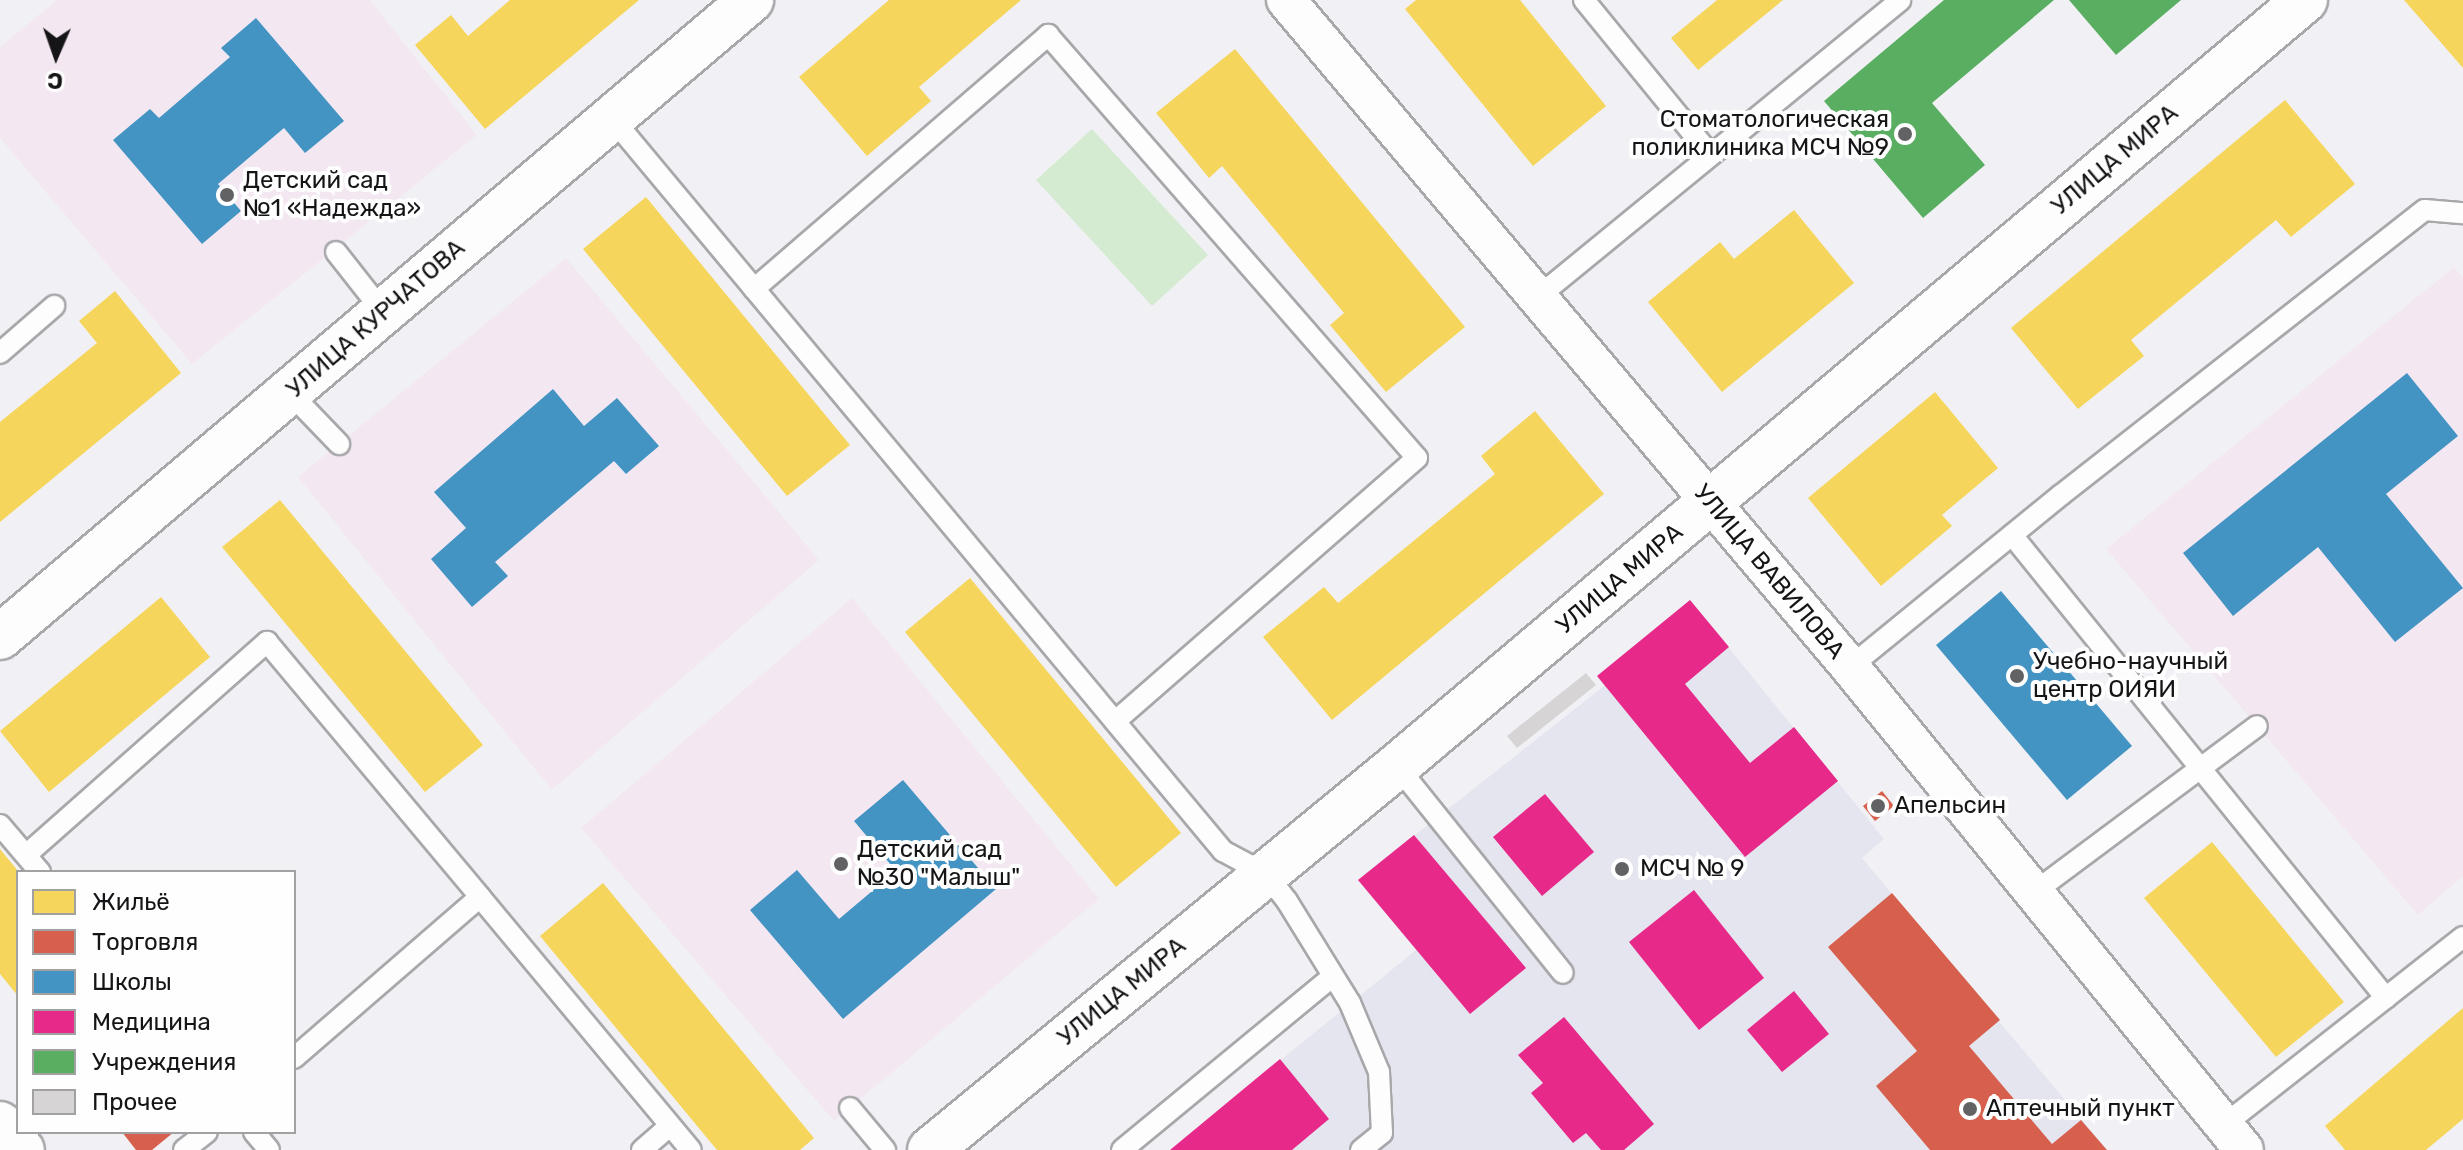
<!DOCTYPE html>
<meta charset="utf-8">
<style>
body{margin:0}
#map{position:relative;width:2463px;height:1150px;overflow:hidden;background:#f1f1f5;font-family:Rubik,sans-serif}
div>[style]{position:absolute}
.built>*{inset:0;background:#e5e5ef}
.education>*{inset:0;background:#f3e8f1}
.green>*{inset:0;background:#d4ebd1}
.homes>*{inset:0;background:#f6d55c}
.shops>*{inset:0;background:#d6604d}
.schools>*{inset:0;background:#4393c3}
.health>*{inset:0;background:#e7298a}
.public>*{inset:0;background:#5aae61}
.building>*{inset:0;background:#d6d4d5}
.roads{filter:drop-shadow(2px 0 #a8a8ab) drop-shadow(-2px 0 #a8a8ab) drop-shadow(0 2px #a8a8ab) drop-shadow(0 -2px #a8a8ab)}
.service>*{height:20px;margin:-10px;padding:0 10px;transform-origin:10px;border-radius:10px;background:#fdfdfe}
.minor>*{height:38px;margin:-19px;padding:0 19px;transform-origin:19px;border-radius:19px;background:#fdfdfe}
.secondary>*{height:44px;margin:-22px;padding:0 22px;transform-origin:22px;border-radius:22px;background:#fdfdfe}
.dots>*{width:22px;height:22px;translate:-50% -50%;box-sizing:border-box;border:4px solid #fefeff;border-radius:50%}
span{translate:-50% -50%;white-space:nowrap;text-align:center;line-height:1.15;-webkit-text-stroke:8px #fefeff;paint-order:stroke}
.poi-label{font-size:24px;color:#151517}
.right{translate:-100% -50%;text-align:right}
.left{translate:0 -50%;text-align:left}
.street-label{font-size:24px;color:#151517}
.legend{position:absolute;left:16px;top:870px;width:280px;height:264px;box-sizing:border-box;background:#fefeff;border:2px solid #a1a1a2;margin:0;padding:10px 14px;list-style:none;font-size:24px;color:#151517}
.legend li{display:flex;align-items:center;gap:16px;height:40px}
.legend b{width:40px;border:2px solid #a1a1a2}
.north{position:absolute;left:16px;top:16px;width:80px;height:80px;-webkit-text-stroke:6px #fefeff;paint-order:stroke;rotate:182deg;font-size:22px;font-weight:700;line-height:32px;text-align:center;color:#151517}
.north::after{content:'';display:block;margin:auto;width:28px;height:36px;background:#151517;clip-path:polygon(50% 0,100% 100%,50% 72%,0 100%)}
</style>
<div id="map">
<div class="built">
<div style="clip-path:polygon(1690px 600px,1884px 839px,1862px 858px,2107px 1150px,1170px 1150px,1416px 950px,1358px 880px,1604px 686px,1597px 676px)"></div>
</div>
<div class="education">
<div style="clip-path:polygon(57px 0,370px 0,477px 135px,192px 364px,0 138px,0 47px)"></div>
<div style="clip-path:polygon(566px 258px,819px 560px,552px 790px,298px 477px)"></div>
<div style="clip-path:polygon(2454px 267px,2463px 278px,2463px 876px,2418px 915px,2106px 549px)"></div>
<div style="clip-path:polygon(852px 598px,1099px 899px,834px 1121px,581px 828px)"></div>
</div>
<div class="green">
<div style="clip-path:polygon(1092px 129px,1208px 255px,1152px 306px,1036px 180px)"></div>
</div>
<div class="homes">
<div style="clip-path:polygon(510px 0,639px 0,485px 129px,415px 45px,451px 15px,468px 36px)"></div>
<div style="clip-path:polygon(889px 0,1021px 0,919px 87px,931px 101px,867px 156px,799px 77px)"></div>
<div style="clip-path:polygon(1416px 0,1520px 0,1606px 106px,1533px 166px,1405px 9px)"></div>
<div style="clip-path:polygon(1717px 0,1783px 0,1698px 70px,1671px 38px)"></div>
<div style="clip-path:polygon(2404px 0,2463px 0,2463px 68px)"></div>
<div style="clip-path:polygon(1235px 49px,1465px 327px,1386px 392px,1330px 325px,1344px 313px,1222px 166px,1209px 178px,1156px 113px)"></div>
<div style="clip-path:polygon(2285px 100px,2355px 184px,2291px 237px,2276px 220px,2131px 340px,2144px 356px,2078px 409px,2011px 328px)"></div>
<div style="clip-path:polygon(646px 197px,850px 445px,787px 496px,583px 249px)"></div>
<div style="clip-path:polygon(1794px 210px,1854px 283px,1722px 392px,1648px 302px,1720px 242px,1734px 259px)"></div>
<div style="clip-path:polygon(115px 291px,181px 373px,0 522px,0 422px,97px 343px,79px 321px)"></div>
<div style="clip-path:polygon(1935px 392px,1998px 468px,1942px 515px,1952px 526px,1881px 586px,1808px 498px)"></div>
<div style="clip-path:polygon(1535px 411px,1604px 494px,1332px 720px,1263px 637px,1324px 587px,1338px 603px,1495px 474px,1481px 456px)"></div>
<div style="clip-path:polygon(280px 500px,483px 745px,425px 792px,222px 547px)"></div>
<div style="clip-path:polygon(970px 578px,1181px 833px,1116px 887px,905px 632px)"></div>
<div style="clip-path:polygon(161px 597px,210px 657px,49px 792px,0 731px)"></div>
<div style="clip-path:polygon(2212px 842px,2344px 1002px,2276px 1057px,2144px 898px)"></div>
<div style="clip-path:polygon(0 849px,18px 871px,18px 996px,0 974px)"></div>
<div style="clip-path:polygon(603px 883px,814px 1138px,800px 1150px,717px 1150px,540px 936px)"></div>
<div style="clip-path:polygon(2463px 1008px,2463px 1119px,2426px 1150px,2345px 1150px,2325px 1126px)"></div>
</div>
<div class="shops">
<div style="clip-path:polygon(1882px 791px,1894px 806px,1875px 821px,1863px 806px)"></div>
<div style="clip-path:polygon(1892px 893px,2000px 1020px,1969px 1046px,2052px 1144px,2081px 1120px,2107px 1150px,1930px 1150px,1876px 1086px,1917px 1051px,1828px 947px)"></div>
<div style="clip-path:polygon(122px 1132px,174px 1132px,152px 1150px,136px 1150px)"></div>
</div>
<div class="schools">
<div style="clip-path:polygon(256px 18px,344px 121px,305px 153px,284px 128px,218px 184px,241px 211px,202px 244px,113px 140px,150px 109px,159px 118px,230px 57px,221px 48px)"></div>
<div style="clip-path:polygon(2407px 373px,2458px 436px,2386px 494px,2463px 588px,2395px 642px,2318px 547px,2233px 616px,2183px 553px)"></div>
<div style="clip-path:polygon(553px 389px,584px 426px,617px 398px,659px 446px,626px 474px,614px 461px,495px 562px,508px 576px,472px 607px,431px 559px,466px 528px,434px 492px)"></div>
<div style="clip-path:polygon(2001px 591px,2132px 746px,2067px 800px,1936px 645px)"></div>
<div style="clip-path:polygon(903px 780px,996px 889px,843px 1019px,750px 910px,797px 870px,839px 919px,896px 871px,854px 821px)"></div>
</div>
<div class="health">
<div style="clip-path:polygon(1690px 600px,1729px 647px,1685px 684px,1750px 763px,1794px 727px,1838px 781px,1745px 857px,1597px 676px)"></div>
<div style="clip-path:polygon(1545px 794px,1594px 852px,1542px 896px,1493px 837px)"></div>
<div style="clip-path:polygon(1414px 835px,1526px 968px,1470px 1014px,1358px 880px)"></div>
<div style="clip-path:polygon(1694px 890px,1764px 978px,1699px 1030px,1629px 942px)"></div>
<div style="clip-path:polygon(1794px 991px,1829px 1034px,1782px 1072px,1747px 1030px)"></div>
<div style="clip-path:polygon(1564px 1017px,1654px 1124px,1624px 1150px,1601px 1150px,1586px 1133px,1573px 1143px,1531px 1093px,1543px 1083px,1518px 1055px)"></div>
<div style="clip-path:polygon(1280px 1059px,1329px 1119px,1292px 1150px,1170px 1150px)"></div>
</div>
<div class="public">
<div style="clip-path:polygon(1944px 0,2054px 0,1932px 103px,1985px 165px,1923px 218px,1824px 101px)"></div>
<div style="clip-path:polygon(2069px 0,2181px 0,2116px 55px)"></div>
</div>
<div class="building">
<div style="clip-path:polygon(1586px 673px,1596px 685px,1517px 748px,1507px 736px)"></div>
</div>
<div class="roads">
<div class="service">
<div style="left:1584px;top:0;width:198px;rotate:50.8deg"></div>
<div style="left:611px;top:117px;width:956px;rotate:50.18deg"></div>
<div style="left:1223px;top:851px;width:49px;rotate:28.1deg"></div>
<div style="left:1266px;top:874px;width:34px;rotate:52deg"></div>
<div style="left:1287px;top:901px;width:120px;rotate:58.3deg"></div>
<div style="left:1350px;top:1003px;width:75px;rotate:67.2deg"></div>
<div style="left:1379px;top:1072px;width:61px;rotate:87.2deg"></div>
<div style="left:1382px;top:1133px;width:27px;rotate:141deg"></div>
<div style="left:336px;top:252px;width:78px;rotate:51.8deg"></div>
<div style="left:754px;top:289px;width:389px;rotate:-40.8deg"></div>
<div style="left:1048px;top:35px;width:561px;rotate:48.9deg"></div>
<div style="left:1417px;top:458px;width:400px;rotate:138.9deg"></div>
<div style="left:1539px;top:296px;width:467px;rotate:-39.3deg"></div>
<div style="left:0;top:353px;width:72px;rotate:-41deg"></div>
<div style="left:290px;top:393px;width:71px;rotate:46.1deg"></div>
<div style="left:2012px;top:535px;width:595px;rotate:51.07deg"></div>
<div style="left:1850px;top:667px;width:272px;rotate:-39.2deg"></div>
<div style="left:2061px;top:495px;width:462px;rotate:-38.1deg"></div>
<div style="left:2425px;top:210px;width:38px;rotate:5deg"></div>
<div style="left:1397px;top:766px;width:265px;rotate:51.3deg"></div>
<div style="left:0;top:825px;width:62px;rotate:49.6deg"></div>
<div style="left:26px;top:855px;width:322px;rotate:-41.5deg"></div>
<div style="left:267px;top:642px;width:332px;rotate:50.1deg"></div>
<div style="left:2033px;top:893px;width:279px;rotate:-36.7deg"></div>
<div style="left:294px;top:1058px;width:246px;rotate:-40.9deg"></div>
<div style="left:480px;top:897px;width:329px;rotate:50.2deg"></div>
<div style="left:850px;top:1108px;width:55px;rotate:50.2deg"></div>
<div style="left:2224px;top:1125px;width:304px;rotate:-38.2deg"></div>
<div style="left:254px;top:1132px;width:23px;rotate:50deg"></div>
<div style="left:184px;top:1150px;width:29px;rotate:-38deg"></div>
<div style="left:642px;top:1150px;width:37px;rotate:-41deg"></div>
<div style="left:1122px;top:1150px;width:273px;rotate:-39.5deg"></div>
</div>
<div class="minor">
<div style="left:1286px;top:0;width:873px;rotate:49.78deg"></div>
<div style="left:1850px;top:667px;width:623px;rotate:50.79deg"></div>
</div>
<div class="secondary">
<div style="left:0;top:637px;width:985px;rotate:-40.3deg"></div>
<div style="left:0;top:1124px;width:34px;rotate:50deg"></div>
<div style="left:930px;top:1150px;width:605px;rotate:-39.43deg"></div>
<div style="left:1397px;top:766px;width:1188px;rotate:-40.15deg"></div>
</div>
</div>
<div class="dots">
<div style="left:1905px;top:134px;background:#626265"></div>
<div style="left:227px;top:195px;background:#626265"></div>
<div style="left:2017px;top:676px;background:#626265"></div>
<div style="left:1878px;top:806px;background:#626265"></div>
<div style="left:841px;top:864px;background:#626265"></div>
<div style="left:1622px;top:869px;background:#626265"></div>
<div style="left:1970px;top:1109px;background:#626265"></div>
</div>
<div class="poi-label">
<span class="right" style="left:1889px;top:134px">Стоматологическая<br>поликлиника МСЧ №9</span>
<span class="left" style="left:243px;top:195px">Детский сад<br>№1 «Надежда»</span>
<span class="left" style="left:2033px;top:676px">Учебно-научный<br>центр ОИЯИ</span>
<span class="left" style="left:1894px;top:806px">Апельсин</span>
<span class="left" style="left:857px;top:864px">Детский сад<br>№30 "Малыш"</span>
<span class="left" style="left:1640px;top:869px">МСЧ № 9</span>
<span class="left" style="left:1986px;top:1109px">Аптечный пункт</span>
</div>
<div class="street-label">
<span style="left:2115px;top:160px;rotate:-40deg">УЛИЦА МИРА</span>
<span style="left:376px;top:319px;rotate:-41deg">УЛИЦА КУРЧАТОВА</span>
<span style="left:1769px;top:572px;rotate:50deg">УЛИЦА ВАВИЛОВА</span>
<span style="left:1620px;top:579px;rotate:-40deg">УЛИЦА МИРА</span>
<span style="left:1122px;top:992px;rotate:-39deg">УЛИЦА МИРА</span>
</div>
<ul class="legend">
<li><b style="height:22px;background:#f6d55c"></b>Жильё</li>
<li><b style="height:22px;background:#d6604d"></b>Торговля</li>
<li><b style="height:22px;background:#4393c3"></b>Школы</li>
<li><b style="height:22px;background:#e7298a"></b>Медицина</li>
<li><b style="height:22px;background:#5aae61"></b>Учреждения</li>
<li><b style="height:22px;background:#d6d4d5"></b>Прочее</li>
</ul>
<div class="north">С</div>
</div>
